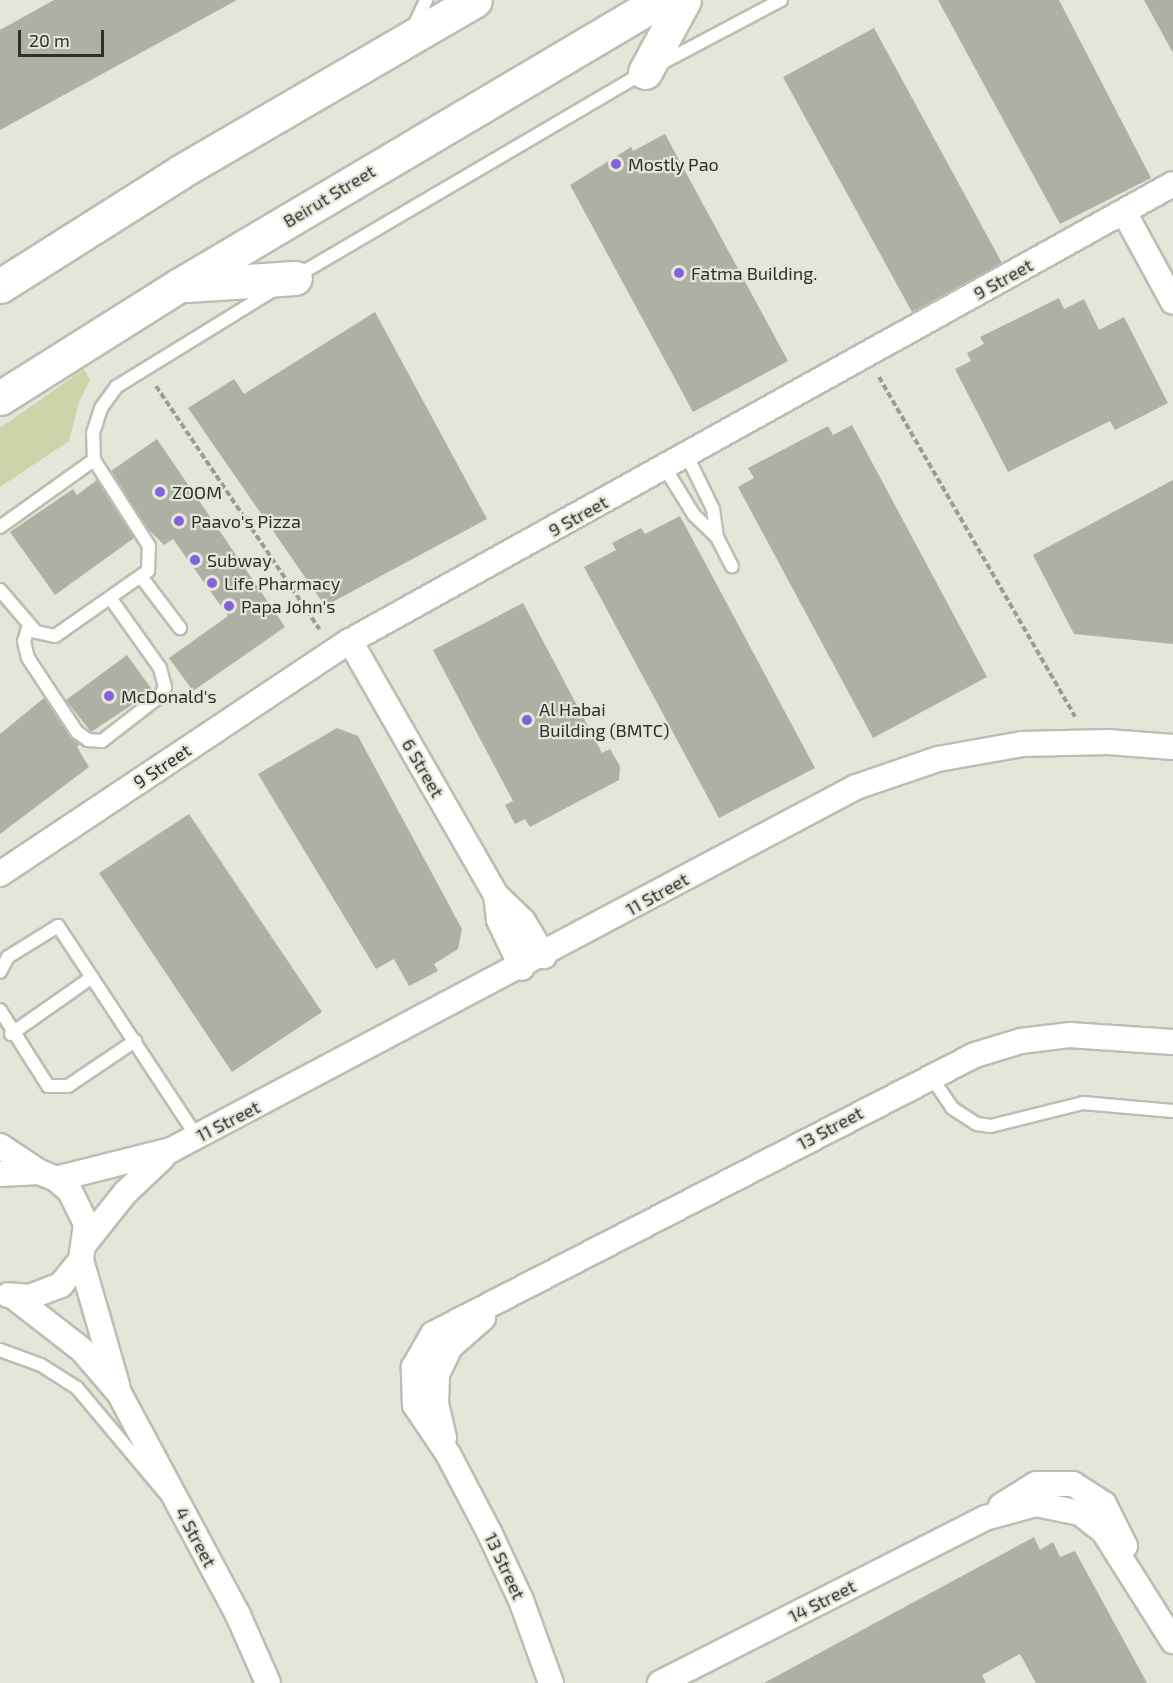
<!DOCTYPE html>
<style>
body{margin:0}
#map{position:relative;width:1173px;height:1683px;overflow:hidden;background:#e5e6da;font-family:"Exo 2",sans-serif}
div>[style]{position:absolute}
.green>*{inset:0;background:#ced4aa}
.building>*{inset:0;background:#aeb0a4}
.path>*{height:4px;margin-top:-2px;transform-origin:0;background:repeating-linear-gradient(90deg,#9b9c93 0 6px,transparent 0 9px)}
.roads{filter:drop-shadow(2px 0 #bdbeb2) drop-shadow(-2px 0 #bdbeb2) drop-shadow(0 2px #bdbeb2) drop-shadow(0 -2px #bdbeb2)}
.lane>*{height:12px;margin:-6px;padding:0 6px;transform-origin:6px;border-radius:6px;background:#fff}
.street>*{height:24px;margin:-12px;padding:0 12px;transform-origin:12px;border-radius:12px;background:#fff}
.primary>*{height:33px;margin:-16.5px;padding:0 16.5px;transform-origin:16.5px;border-radius:16.5px;background:#fff}
.dots>*{width:16px;height:16px;translate:-50% -50%;box-sizing:border-box;border:3px solid #e5e6da;border-radius:50%}
span{translate:-50% -50%;white-space:nowrap;text-align:center;line-height:1.15;-webkit-text-stroke:4.5px #e5e6da;paint-order:stroke}
.poi-label{font-size:18px;color:#2f302b}
.left{translate:0 -50%;text-align:left}
.street-label{font-size:18px;color:#2f302b}
.scale{position:absolute;left:18px;top:30px;width:86px;height:27px;box-sizing:border-box;border:3px solid #2f302b;border-top:0;padding-left:8px;font-size:18px;line-height:21px;white-space:nowrap;color:#2f302b;-webkit-text-stroke:4px #e5e6da;paint-order:stroke}
</style>
<div id="map">
<div class="green">
<div style="clip-path:polygon(84px 369px,90px 380px,79px 402px,69px 441px,0 487px,0 428px)"></div>
</div>
<div class="building">
<div style="clip-path:polygon(54px 0,237px 0,0 130px,0 30px)"></div>
<div style="clip-path:polygon(938px 0,1059px 0,1151px 178px,1060px 224px)"></div>
<div style="clip-path:polygon(1144px 0,1173px 0,1173px 53px)"></div>
<div style="clip-path:polygon(874px 28px,1002px 263px,912px 312px,783px 77px)"></div>
<div style="clip-path:polygon(665px 134px,788px 361px,693px 412px,570px 185px,631px 147px,633px 151px)"></div>
<div style="clip-path:polygon(1059px 298px,1064px 309px,1084px 299px,1099px 330px,1124px 317px,1168px 403px,1115px 430px,1110px 421px,1008px 472px,955px 369px,971px 361px,967px 353px,984px 344px,980px 337px)"></div>
<div style="clip-path:polygon(375px 312px,487px 519px,325px 606px,188px 408px,234px 379px,244px 394px)"></div>
<div style="clip-path:polygon(852px 425px,987px 677px,873px 738px,738px 487px,754px 478px,748px 468px,828px 426px,833px 435px)"></div>
<div style="clip-path:polygon(157px 439px,285px 627px,193px 691px,169px 658px,228px 616px,173px 539px,164px 545px,147px 528px,111px 471px)"></div>
<div style="clip-path:polygon(97px 480px,134px 538px,55px 595px,10px 532px,73px 489px,77px 495px)"></div>
<div style="clip-path:polygon(1173px 480px,1173px 644px,1074px 634px,1033px 555px)"></div>
<div style="clip-path:polygon(680px 516px,815px 768px,719px 818px,584px 567px,616px 550px,612px 543px,641px 528px,645px 534px)"></div>
<div style="clip-path:polygon(523px 603px,602px 753px,610px 749px,620px 766px,619px 780px,530px 827px,525px 819px,515px 824px,505px 805px,513px 801px,433px 650px)"></div>
<div style="clip-path:polygon(127px 655px,153px 691px,91px 732px,66px 700px)"></div>
<div style="clip-path:polygon(44px 698px,80px 744px,77px 747px,89px 767px,0 834px,0 734px)"></div>
<div style="clip-path:polygon(337px 728px,358px 736px,462px 929px,458px 949px,434px 964px,438px 971px,409px 986px,394px 959px,376px 969px,258px 774px)"></div>
<div style="clip-path:polygon(189px 814px,322px 1012px,232px 1072px,99px 873px)"></div>
<div style="clip-path:polygon(1034px 1537px,1040px 1550px,1053px 1542px,1060px 1557px,1075px 1551px,1147px 1683px,1036px 1683px,1020px 1654px,982px 1675px,986px 1683px,764px 1683px)"></div>
</div>
<div class="path">
<div style="left:879px;top:377px;width:392px;rotate:60deg"></div>
<div style="left:156px;top:386px;width:293px;rotate:56.1deg"></div>
</div>
<div class="roads">
<div class="lane">
<div style="left:414px;top:26px;width:29px;rotate:-65deg"></div>
<div style="left:295px;top:277px;width:406px;rotate:-30.4deg"></div>
<div style="left:645px;top:72px;width:154px;rotate:-27.9deg"></div>
<div style="left:687px;top:456px;width:59px;rotate:63.9deg"></div>
<div style="left:713px;top:509px;width:28px;rotate:82deg"></div>
<div style="left:665px;top:468px;width:55px;rotate:58.3deg"></div>
<div style="left:694px;top:515px;width:32px;rotate:44deg"></div>
<div style="left:717px;top:537px;width:33px;rotate:63deg"></div>
<div style="left:0;top:527px;width:115px;rotate:-35.5deg"></div>
<div style="left:142px;top:578px;width:63px;rotate:52.8deg"></div>
<div style="left:0;top:590px;width:55px;rotate:49.4deg"></div>
<div style="left:36px;top:632px;width:19px;rotate:12deg"></div>
<div style="left:55px;top:636px;width:113px;rotate:-35deg"></div>
<div style="left:148px;top:571px;width:25px;rotate:-88deg"></div>
<div style="left:149px;top:546px;width:102px;rotate:-122.6deg"></div>
<div style="left:94px;top:460px;width:27px;rotate:-92deg"></div>
<div style="left:93px;top:433px;width:26px;rotate:-72deg"></div>
<div style="left:101px;top:408px;width:26px;rotate:-54deg"></div>
<div style="left:116px;top:387px;width:187px;rotate:-31.6deg"></div>
<div style="left:29px;top:625px;width:17px;rotate:107deg"></div>
<div style="left:24px;top:641px;width:17px;rotate:77deg"></div>
<div style="left:28px;top:658px;width:89px;rotate:56.5deg"></div>
<div style="left:77px;top:732px;width:14px;rotate:36deg"></div>
<div style="left:88px;top:740px;width:14px;rotate:4deg"></div>
<div style="left:102px;top:741px;width:73px;rotate:-37.8deg"></div>
<div style="left:160px;top:696px;width:10px;rotate:-61deg"></div>
<div style="left:165px;top:687px;width:20px;rotate:-105deg"></div>
<div style="left:160px;top:668px;width:85px;rotate:-125.4deg"></div>
<div style="left:0;top:972px;width:17px;rotate:-62deg"></div>
<div style="left:8px;top:957px;width:59px;rotate:-31.8deg"></div>
<div style="left:58px;top:926px;width:253px;rotate:56.6deg"></div>
<div style="left:0;top:1010px;width:90px;rotate:57.7deg"></div>
<div style="left:48px;top:1086px;width:20px"></div>
<div style="left:68px;top:1086px;width:81px;rotate:-33.9deg"></div>
<div style="left:11px;top:1034px;width:99px;rotate:-35.1deg"></div>
<div style="left:930px;top:1075px;width:40px;rotate:56deg"></div>
<div style="left:952px;top:1108px;width:30px;rotate:33deg"></div>
<div style="left:977px;top:1124px;width:14px;rotate:8deg"></div>
<div style="left:991px;top:1126px;width:95px;rotate:-14deg"></div>
<div style="left:1083px;top:1103px;width:90px;rotate:5.1deg"></div>
<div style="left:0;top:1350px;width:44px;rotate:20.1deg"></div>
<div style="left:41px;top:1365px;width:43px;rotate:32.6deg"></div>
<div style="left:77px;top:1388px;width:137px;rotate:50deg"></div>
</div>
<div class="street">
<div style="left:1124px;top:212px;width:102px;rotate:61.4deg"></div>
<div style="left:350px;top:641px;width:293px;rotate:60.1deg"></div>
<div style="left:496px;top:895px;width:37px;rotate:44deg"></div>
<div style="left:523px;top:921px;width:41px;rotate:59deg"></div>
<div style="left:0;top:874px;width:420px;rotate:-33.7deg"></div>
<div style="left:350px;top:641px;width:941px;rotate:-29.04deg"></div>
<div style="left:496px;top:895px;width:25px;rotate:83deg"></div>
<div style="left:499px;top:920px;width:53px;rotate:64.4deg"></div>
<div style="left:0;top:1146px;width:47px;rotate:33.7deg"></div>
<div style="left:0;top:1174px;width:39px;rotate:-3deg"></div>
<div style="left:39px;top:1172px;width:18px;rotate:22deg"></div>
<div style="left:56px;top:1179px;width:18px;rotate:41deg"></div>
<div style="left:70px;top:1191px;width:37px;rotate:64deg"></div>
<div style="left:86px;top:1224px;width:36px;rotate:98deg"></div>
<div style="left:81px;top:1260px;width:32px;rotate:129deg"></div>
<div style="left:61px;top:1285px;width:33px;rotate:159deg"></div>
<div style="left:30px;top:1297px;width:22px;rotate:-175deg"></div>
<div style="left:56px;top:1179px;width:119px;rotate:-14.2deg"></div>
<div style="left:171px;top:1150px;width:775px;rotate:-27.92deg"></div>
<div style="left:856px;top:787px;width:87px;rotate:-18.9deg"></div>
<div style="left:938px;top:759px;width:85px;rotate:-10.1deg"></div>
<div style="left:1022px;top:744px;width:86px;rotate:-1.3deg"></div>
<div style="left:1108px;top:742px;width:65px;rotate:4.4deg"></div>
<div style="left:86px;top:1242px;width:63px;rotate:-51.5deg"></div>
<div style="left:125px;top:1193px;width:52px;rotate:-43.5deg"></div>
<div style="left:81px;top:1260px;width:130px;rotate:73.9deg"></div>
<div style="left:14px;top:1297px;width:86px;rotate:37.9deg"></div>
<div style="left:82px;top:1350px;width:57px;rotate:49.3deg"></div>
<div style="left:119px;top:1393px;width:252px;rotate:61.8deg"></div>
<div style="left:238px;top:1615px;width:74px;rotate:66.2deg"></div>
<div style="left:444px;top:1438px;width:35px;rotate:-103deg"></div>
<div style="left:436px;top:1404px;width:30px;rotate:-88deg"></div>
<div style="left:437px;top:1374px;width:30px;rotate:-64deg"></div>
<div style="left:450px;top:1347px;width:44px;rotate:-41.3deg"></div>
<div style="left:1001px;top:1506px;width:41px;rotate:-32.2deg"></div>
<div style="left:1036px;top:1484px;width:37px"></div>
<div style="left:1073px;top:1484px;width:37px;rotate:33deg"></div>
<div style="left:1104px;top:1504px;width:47px;rotate:63.4deg"></div>
<div style="left:551px;top:1683px;width:88px;rotate:-109.9deg"></div>
<div style="left:521px;top:1600px;width:75px;rotate:-115.2deg"></div>
<div style="left:489px;top:1532px;width:88px;rotate:-117.7deg"></div>
<div style="left:448px;top:1454px;width:59px;rotate:-124deg"></div>
<div style="left:415px;top:1405px;width:38px;rotate:-92deg"></div>
<div style="left:414px;top:1367px;width:38px;rotate:-60deg"></div>
<div style="left:433px;top:1334px;width:610px;rotate:-27.24deg"></div>
<div style="left:975px;top:1055px;width:48px;rotate:-16.9deg"></div>
<div style="left:1021px;top:1041px;width:48px;rotate:-7.1deg"></div>
<div style="left:1069px;top:1035px;width:104px;rotate:3.9deg"></div>
<div style="left:660px;top:1683px;width:364px;rotate:-26.9deg"></div>
<div style="left:985px;top:1518px;width:53px;rotate:-15.4deg"></div>
<div style="left:1036px;top:1504px;width:45px;rotate:11.6deg"></div>
<div style="left:1080px;top:1513px;width:31px;rotate:38deg"></div>
<div style="left:1104px;top:1532px;width:129px;rotate:57.7deg"></div>
</div>
<div class="primary">
<div style="left:645px;top:72px;width:82px;rotate:-61.6deg"></div>
<div style="left:186px;top:285px;width:109px;rotate:-3.7deg"></div>
<div style="left:0;top:286px;width:213px;rotate:-32.3deg"></div>
<div style="left:180px;top:172px;width:341px;rotate:-30.2deg"></div>
<div style="left:0;top:398px;width:210px;rotate:-32.2deg"></div>
<div style="left:178px;top:286px;width:561px;rotate:-30.63deg"></div>
</div>
</div>
<div class="dots">
<div style="left:616px;top:164px;background:#8561db"></div>
<div style="left:679px;top:273px;background:#8561db"></div>
<div style="left:160px;top:492px;background:#8561db"></div>
<div style="left:179px;top:521px;background:#8561db"></div>
<div style="left:195px;top:560px;background:#8561db"></div>
<div style="left:212px;top:583px;background:#8561db"></div>
<div style="left:229px;top:606px;background:#8561db"></div>
<div style="left:109px;top:696px;background:#8561db"></div>
<div style="left:527px;top:720px;background:#8561db"></div>
</div>
<div class="poi-label">
<span class="left" style="left:628px;top:164px">Mostly Pao</span>
<span class="left" style="left:691px;top:273px">Fatma Building.</span>
<span class="left" style="left:172px;top:492px">ZOOM</span>
<span class="left" style="left:191px;top:521px">Paavo's Pizza</span>
<span class="left" style="left:207px;top:560px">Subway</span>
<span class="left" style="left:224px;top:583px">Life Pharmacy</span>
<span class="left" style="left:241px;top:606px">Papa John's</span>
<span class="left" style="left:121px;top:696px">McDonald's</span>
<span class="left" style="left:539px;top:720px">Al Habai<br>Building (BMTC)</span>
</div>
<div class="street-label">
<span style="left:329px;top:196px;rotate:-31deg">Beirut Street</span>
<span style="left:1003px;top:279px;rotate:-29deg">9 Street</span>
<span style="left:578px;top:516px;rotate:-29deg">9 Street</span>
<span style="left:162px;top:766px;rotate:-34deg">9 Street</span>
<span style="left:423px;top:768px;rotate:60deg">6 Street</span>
<span style="left:657px;top:894px;rotate:-29deg">11 Street</span>
<span style="left:228px;top:1121px;rotate:-27deg">11 Street</span>
<span style="left:830px;top:1128px;rotate:-28deg">13 Street</span>
<span style="left:196px;top:1537px;rotate:62deg">4 Street</span>
<span style="left:505px;top:1566px;rotate:65deg">13 Street</span>
<span style="left:822px;top:1601px;rotate:-27deg">14 Street</span>
</div>
<div class="scale">20 m</div>
</div>
